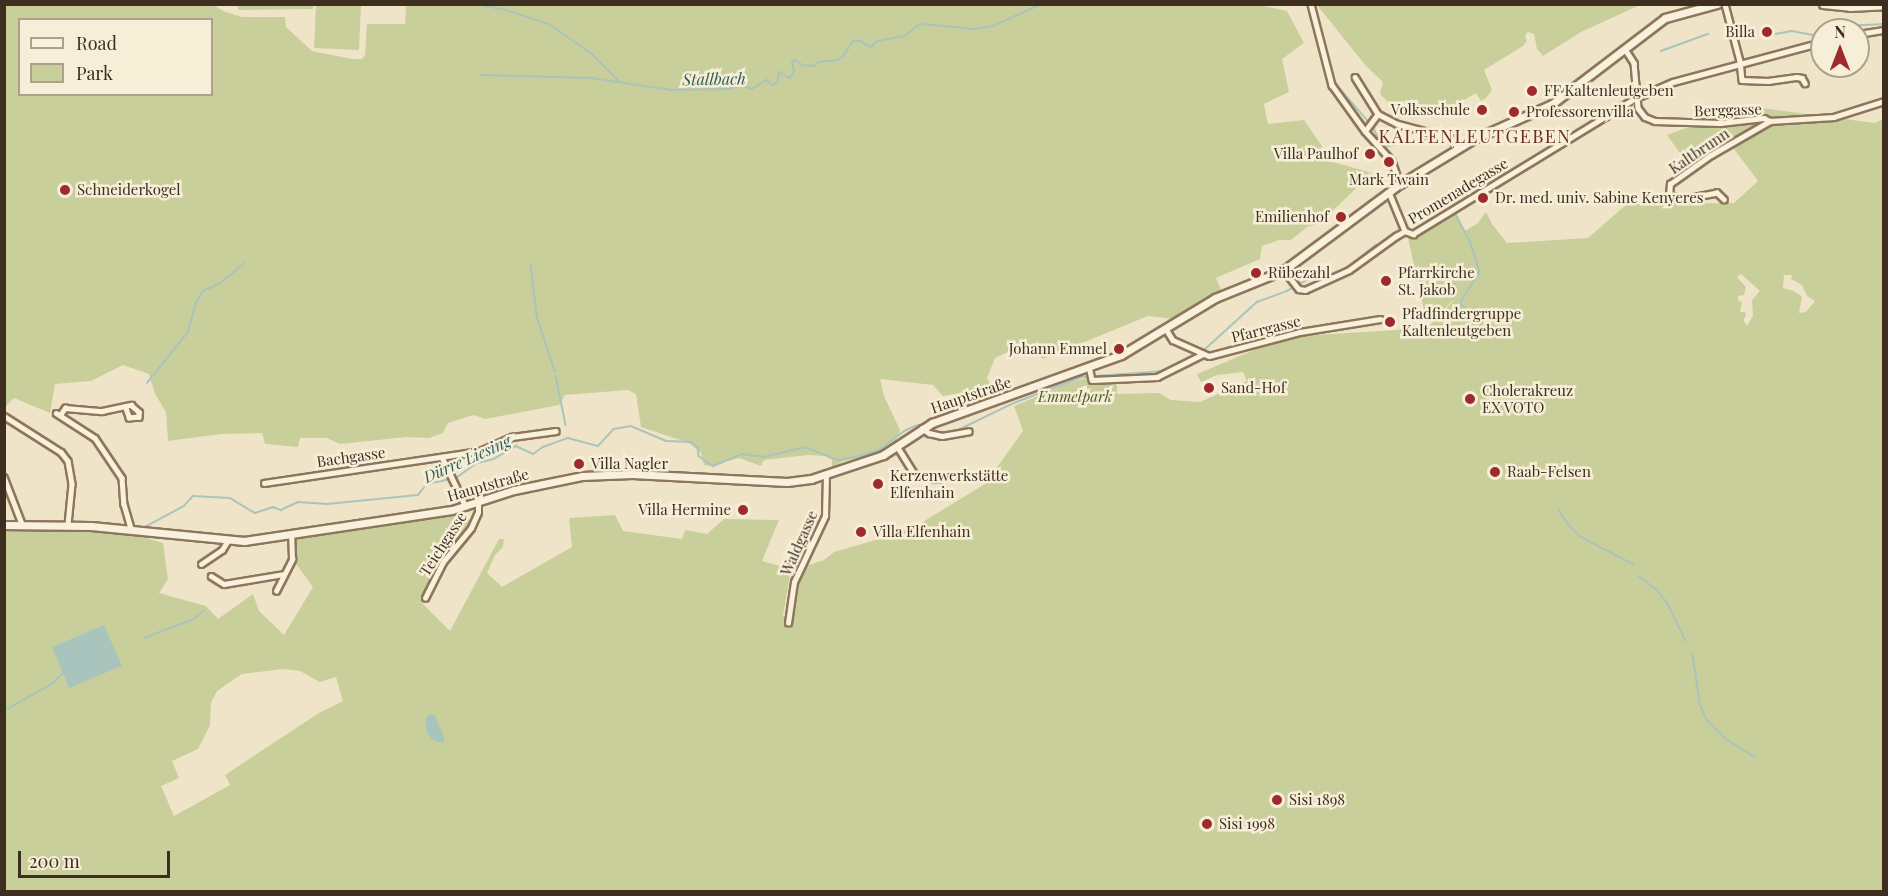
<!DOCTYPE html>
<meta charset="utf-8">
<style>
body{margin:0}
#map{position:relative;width:1888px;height:896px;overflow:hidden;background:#f0e4c8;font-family:"Playfair Display",serif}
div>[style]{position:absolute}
.green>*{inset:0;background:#c9cf9b}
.water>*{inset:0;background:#a9c4bc}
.stream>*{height:1.5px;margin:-0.75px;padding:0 0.75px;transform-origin:0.75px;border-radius:0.75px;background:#a9c4bc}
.roads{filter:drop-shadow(2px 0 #8d765c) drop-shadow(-2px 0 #8d765c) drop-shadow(0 2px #8d765c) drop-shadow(0 -2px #8d765c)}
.street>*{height:4.5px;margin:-2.25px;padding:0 2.25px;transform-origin:2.25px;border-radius:2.25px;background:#faf1dc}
.secondary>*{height:7px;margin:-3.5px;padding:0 3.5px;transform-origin:3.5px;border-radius:3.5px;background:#faf1dc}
.dots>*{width:16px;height:16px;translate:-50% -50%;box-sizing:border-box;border:3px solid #f7eed8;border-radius:50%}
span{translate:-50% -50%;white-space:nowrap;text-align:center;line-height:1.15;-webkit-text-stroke:5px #f7eed8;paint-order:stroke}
.poi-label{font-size:15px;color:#3d2e20}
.right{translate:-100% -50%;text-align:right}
.left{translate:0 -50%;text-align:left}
.street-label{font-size:15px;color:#3d2e20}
.park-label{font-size:15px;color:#4d5a26;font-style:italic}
.water-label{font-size:16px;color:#2f5d5a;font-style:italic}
.quarter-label{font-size:18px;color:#6b2e1e;letter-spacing:1.5px}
.frame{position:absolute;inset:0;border:6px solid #3d2e20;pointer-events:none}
.legend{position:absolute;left:18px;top:18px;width:195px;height:78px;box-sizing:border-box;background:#f7eed8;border:2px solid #ada18e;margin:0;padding:8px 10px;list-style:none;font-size:18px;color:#3d2e20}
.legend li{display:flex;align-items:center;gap:12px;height:30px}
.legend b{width:30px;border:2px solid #ada18e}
.north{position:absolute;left:1810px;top:18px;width:60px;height:60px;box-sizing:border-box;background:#f7eed8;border:2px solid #ada18e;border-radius:50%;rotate:0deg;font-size:16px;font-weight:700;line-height:24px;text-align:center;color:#3d2e20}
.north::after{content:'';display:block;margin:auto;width:21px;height:27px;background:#9e2a2b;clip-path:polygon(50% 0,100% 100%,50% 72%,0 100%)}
.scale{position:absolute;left:18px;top:851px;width:152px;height:27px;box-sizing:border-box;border:3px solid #3d2e20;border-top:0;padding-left:8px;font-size:18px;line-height:21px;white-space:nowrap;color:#3d2e20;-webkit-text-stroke:4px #f7eed8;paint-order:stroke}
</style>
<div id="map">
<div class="green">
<div style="clip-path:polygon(evenodd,5px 5px,214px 5px,223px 11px,242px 17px,285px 17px,286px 27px,312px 51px,352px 59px,362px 59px,365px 55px,367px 24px,405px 24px,406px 5px,1259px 5px,1287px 11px,1304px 43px,1282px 59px,1289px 92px,1264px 104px,1268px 124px,1304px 120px,1333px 162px,1372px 173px,1320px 223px,1307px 227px,1291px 240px,1279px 240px,1262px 246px,1260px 259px,1216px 278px,1222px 292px,1174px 319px,1148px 316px,1043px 359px,1026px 343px,995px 358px,987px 378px,990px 384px,999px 385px,1005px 393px,983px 400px,975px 390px,943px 396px,933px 385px,880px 379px,884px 396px,900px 430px,896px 440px,869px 456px,844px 461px,832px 467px,832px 460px,824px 456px,808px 455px,764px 460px,761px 466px,739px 458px,710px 466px,704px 465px,701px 453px,689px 443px,641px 427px,636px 394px,628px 390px,565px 395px,559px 405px,485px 419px,473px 415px,448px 423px,443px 433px,429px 438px,406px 437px,340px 444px,327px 438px,300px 438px,298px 447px,265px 444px,262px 433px,221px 434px,168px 441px,166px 412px,155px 394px,149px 374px,123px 365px,91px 381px,55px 384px,50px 413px,14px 398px,5px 407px,5px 5px,20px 20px,212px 20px,212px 94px,20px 94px,20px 20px)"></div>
<div style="clip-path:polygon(238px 5px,313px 5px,313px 9px,238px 10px)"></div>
<div style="clip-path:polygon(316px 5px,361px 5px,359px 50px,314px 48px)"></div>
<div style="clip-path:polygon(1317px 5px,1640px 5px,1581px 32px,1543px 56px,1537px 49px,1534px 34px,1528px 32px,1525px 35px,1527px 41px,1523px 46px,1484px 70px,1492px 90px,1486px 98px,1481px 101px,1476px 93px,1447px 110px,1420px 110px,1418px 100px,1389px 103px,1380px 94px,1383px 82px,1366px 66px)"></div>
<div style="clip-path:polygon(evenodd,1746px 106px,1875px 123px,1883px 119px,1883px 891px,5px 891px,4px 528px,88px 529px,129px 533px,163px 543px,168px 579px,159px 593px,206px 606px,218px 619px,253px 594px,259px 611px,284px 635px,313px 587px,294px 561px,297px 536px,465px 512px,470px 522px,435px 568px,421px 602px,450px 631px,499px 539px,504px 539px,503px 547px,495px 555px,487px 573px,502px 587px,572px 547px,569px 518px,615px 515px,623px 531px,682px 539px,685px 530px,707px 534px,724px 519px,779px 520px,762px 561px,791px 569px,783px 616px,792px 616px,797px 584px,803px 567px,824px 560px,834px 552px,900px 533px,921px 523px,985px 484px,1023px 431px,1014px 406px,1071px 382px,1087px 378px,1090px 382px,1117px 384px,1117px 394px,1159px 393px,1171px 400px,1200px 402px,1247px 381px,1243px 372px,1217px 375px,1201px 382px,1197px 374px,1285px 337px,1427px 328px,1457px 297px,1427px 324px,1408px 238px,1458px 207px,1457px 215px,1465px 231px,1478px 223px,1486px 212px,1492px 224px,1507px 243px,1588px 238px,1627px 204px,1734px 203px,1758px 181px,1728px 141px,1690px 167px,1667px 135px,1746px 106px,1741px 274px,1760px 291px,1752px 300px,1753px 316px,1747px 326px,1743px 320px,1746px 316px,1745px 312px,1740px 312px,1742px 302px,1738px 300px,1738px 296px,1744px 295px,1746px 287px,1737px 277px,1741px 274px,1746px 106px,1784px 275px,1792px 275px,1791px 279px,1802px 285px,1807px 296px,1815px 301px,1806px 312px,1799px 313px,1802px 297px,1794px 291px,1783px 288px,1784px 275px,1746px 106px,283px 669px,300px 671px,320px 682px,336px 677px,343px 701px,319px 713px,225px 775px,230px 785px,174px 816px,161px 786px,179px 778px,172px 761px,198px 749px,210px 725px,211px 703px,217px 691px,242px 674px,283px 669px)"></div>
</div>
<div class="water">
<div style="clip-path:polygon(104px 625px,122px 666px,69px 688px,52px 647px)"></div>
<div style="clip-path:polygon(429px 714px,435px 715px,445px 740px,442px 743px,432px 740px,427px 733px,425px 720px)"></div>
</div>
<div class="stream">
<div style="left:477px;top:4px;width:30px;rotate:12deg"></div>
<div style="left:506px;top:10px;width:45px;rotate:18deg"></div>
<div style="left:549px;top:24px;width:51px;rotate:34.6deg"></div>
<div style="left:591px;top:53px;width:41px;rotate:45deg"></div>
<div style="left:1830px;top:30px;width:15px;rotate:-16deg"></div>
<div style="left:1844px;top:26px;width:40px;rotate:-2.9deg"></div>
<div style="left:1775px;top:34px;width:17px;rotate:-10deg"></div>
<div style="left:1792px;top:31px;width:21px;rotate:11deg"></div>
<div style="left:1813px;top:35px;width:9px;rotate:-18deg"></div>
<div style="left:1661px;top:51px;width:50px;rotate:-19.9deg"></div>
<div style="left:480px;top:75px;width:111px;rotate:1.5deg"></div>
<div style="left:591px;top:78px;width:81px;rotate:8.5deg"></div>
<div style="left:671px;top:90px;width:58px;rotate:-1deg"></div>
<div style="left:729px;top:89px;width:14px;rotate:-17deg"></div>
<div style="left:742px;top:85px;width:11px;rotate:22deg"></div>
<div style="left:752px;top:89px;width:17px;rotate:-33deg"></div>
<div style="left:766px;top:80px;width:9px;rotate:36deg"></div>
<div style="left:773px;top:85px;width:6px;rotate:-39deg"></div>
<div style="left:778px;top:81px;width:9px;rotate:-84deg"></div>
<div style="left:779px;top:72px;width:13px;rotate:29deg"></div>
<div style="left:790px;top:78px;width:7px;rotate:-56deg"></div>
<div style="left:794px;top:72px;width:9px;rotate:-103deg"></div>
<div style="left:792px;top:63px;width:4px;rotate:-56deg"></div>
<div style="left:794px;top:60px;width:10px;rotate:29deg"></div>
<div style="left:803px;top:65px;width:10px;rotate:6deg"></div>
<div style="left:813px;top:66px;width:8px;rotate:-30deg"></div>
<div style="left:820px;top:62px;width:17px;rotate:-7deg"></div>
<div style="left:837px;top:60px;width:7px;rotate:-27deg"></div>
<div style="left:843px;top:57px;width:19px;rotate:-58deg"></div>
<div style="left:853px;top:41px;width:7px"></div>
<div style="left:860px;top:41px;width:13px;rotate:29deg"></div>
<div style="left:871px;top:47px;width:8px;rotate:-45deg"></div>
<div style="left:877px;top:41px;width:28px;rotate:-10deg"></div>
<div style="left:905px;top:36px;width:16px;rotate:-40deg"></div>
<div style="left:917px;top:26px;width:7px;rotate:-16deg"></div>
<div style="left:924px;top:24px;width:50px;rotate:5.7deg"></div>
<div style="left:974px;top:29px;width:19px;rotate:-9deg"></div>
<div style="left:993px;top:26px;width:54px;rotate:-24.2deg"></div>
<div style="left:1334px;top:82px;width:53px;rotate:48.8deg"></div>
<div style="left:1372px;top:125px;width:17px;rotate:62deg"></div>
<div style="left:1380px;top:140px;width:10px;rotate:37deg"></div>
<div style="left:1388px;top:146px;width:53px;rotate:-8.7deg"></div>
<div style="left:1454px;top:211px;width:34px;rotate:62deg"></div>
<div style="left:1470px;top:241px;width:33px;rotate:72deg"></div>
<div style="left:1480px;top:272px;width:38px;rotate:122deg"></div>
<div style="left:1460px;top:304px;width:7px;rotate:34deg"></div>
<div style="left:531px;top:264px;width:52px;rotate:83.4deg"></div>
<div style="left:537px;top:316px;width:58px;rotate:71.9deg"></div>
<div style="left:1351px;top:265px;width:32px;rotate:-39deg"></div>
<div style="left:1203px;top:351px;width:73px;rotate:-42.2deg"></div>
<div style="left:1257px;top:302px;width:32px;rotate:-20deg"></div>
<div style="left:1287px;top:291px;width:37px;rotate:-29deg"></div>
<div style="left:1319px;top:273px;width:13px;rotate:9deg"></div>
<div style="left:1332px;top:275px;width:11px;rotate:-22deg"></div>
<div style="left:1187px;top:359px;width:13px;rotate:-27deg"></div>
<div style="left:556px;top:376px;width:50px;rotate:78.5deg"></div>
<div style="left:147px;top:383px;width:65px;rotate:-51.2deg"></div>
<div style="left:188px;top:332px;width:28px;rotate:-75deg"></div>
<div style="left:195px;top:305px;width:16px;rotate:-60deg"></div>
<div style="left:203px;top:291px;width:17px;rotate:-24deg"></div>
<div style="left:219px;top:284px;width:32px;rotate:-39deg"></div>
<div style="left:930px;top:429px;width:11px;rotate:22deg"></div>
<div style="left:940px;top:433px;width:16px;rotate:-7deg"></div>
<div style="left:956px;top:431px;width:64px;rotate:-25.8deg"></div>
<div style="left:1014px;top:403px;width:73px;rotate:-20.9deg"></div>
<div style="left:1082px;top:377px;width:82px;rotate:-4.2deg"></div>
<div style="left:1559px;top:510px;width:17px;rotate:57deg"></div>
<div style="left:1568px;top:524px;width:18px;rotate:45deg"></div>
<div style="left:1581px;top:537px;width:59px;rotate:27.4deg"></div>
<div style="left:145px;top:527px;width:44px;rotate:-28.3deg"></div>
<div style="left:184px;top:506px;width:13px;rotate:-48deg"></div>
<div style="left:193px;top:496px;width:37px;rotate:3deg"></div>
<div style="left:230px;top:498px;width:29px;rotate:31deg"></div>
<div style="left:255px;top:513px;width:19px;rotate:-18deg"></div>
<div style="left:273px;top:507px;width:9px;rotate:21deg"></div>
<div style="left:281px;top:510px;width:19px;rotate:-25deg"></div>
<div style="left:298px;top:502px;width:29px;rotate:4deg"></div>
<div style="left:327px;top:504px;width:91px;rotate:-5.6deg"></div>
<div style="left:418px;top:495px;width:14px;rotate:-51deg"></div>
<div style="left:427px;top:484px;width:30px;rotate:-12deg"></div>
<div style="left:456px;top:478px;width:26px;rotate:-36deg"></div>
<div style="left:477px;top:463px;width:17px;rotate:-13deg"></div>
<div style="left:494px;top:459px;width:26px;rotate:-31deg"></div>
<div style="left:516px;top:446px;width:19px;rotate:25deg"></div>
<div style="left:533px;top:454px;width:12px;rotate:-35deg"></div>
<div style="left:543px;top:447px;width:27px;rotate:-20deg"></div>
<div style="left:568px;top:438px;width:31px;rotate:15deg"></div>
<div style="left:598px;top:446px;width:23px;rotate:-47deg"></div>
<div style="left:614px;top:429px;width:17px;rotate:-10deg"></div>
<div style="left:631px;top:426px;width:38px;rotate:23deg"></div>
<div style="left:666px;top:441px;width:25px;rotate:2deg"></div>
<div style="left:691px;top:442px;width:9px;rotate:36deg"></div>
<div style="left:698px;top:447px;width:9px;rotate:84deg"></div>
<div style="left:699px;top:456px;width:17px;rotate:36deg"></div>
<div style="left:713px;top:466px;width:31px;rotate:-22deg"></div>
<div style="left:742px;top:454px;width:22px;rotate:8deg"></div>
<div style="left:764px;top:457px;width:42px;rotate:-13.7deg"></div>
<div style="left:805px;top:447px;width:36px;rotate:21deg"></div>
<div style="left:839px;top:460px;width:20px;rotate:-11deg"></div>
<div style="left:859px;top:456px;width:21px;rotate:-17deg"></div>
<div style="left:879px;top:450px;width:31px;rotate:-37deg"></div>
<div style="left:904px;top:431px;width:15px;rotate:-23deg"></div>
<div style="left:4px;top:531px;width:75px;rotate:-0.8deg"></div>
<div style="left:79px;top:530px;width:56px;rotate:4.1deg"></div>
<div style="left:1639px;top:576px;width:23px;rotate:38deg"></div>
<div style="left:1657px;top:590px;width:18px;rotate:52deg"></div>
<div style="left:1668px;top:604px;width:41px;rotate:64.1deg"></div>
<div style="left:144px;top:638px;width:53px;rotate:-20.8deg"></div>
<div style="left:194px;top:619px;width:13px;rotate:-42deg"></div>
<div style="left:1693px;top:654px;width:50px;rotate:82deg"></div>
<div style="left:1700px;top:704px;width:17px;rotate:66deg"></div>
<div style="left:1707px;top:720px;width:28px;rotate:45deg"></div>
<div style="left:1727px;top:740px;width:33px;rotate:31deg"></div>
<div style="left:4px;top:711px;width:53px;rotate:-29.5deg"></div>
<div style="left:50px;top:685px;width:18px;rotate:-41deg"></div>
</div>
<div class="roads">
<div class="street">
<div style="left:1311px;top:4px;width:84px;rotate:75.5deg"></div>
<div style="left:1332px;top:85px;width:57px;rotate:54.3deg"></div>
<div style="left:1365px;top:131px;width:40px;rotate:48deg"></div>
<div style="left:1392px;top:161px;width:24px;rotate:71deg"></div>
<div style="left:1725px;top:4px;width:59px;rotate:75.3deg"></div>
<div style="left:1740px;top:61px;width:19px;rotate:84deg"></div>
<div style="left:1742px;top:80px;width:26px;rotate:2deg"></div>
<div style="left:1768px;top:81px;width:29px;rotate:-8deg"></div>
<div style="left:1797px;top:77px;width:5px;rotate:11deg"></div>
<div style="left:1802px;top:78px;width:6px;rotate:59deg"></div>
<div style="left:1858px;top:34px;width:26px;rotate:-9deg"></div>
<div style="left:1625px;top:49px;width:17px;rotate:57deg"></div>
<div style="left:1634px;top:63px;width:45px;rotate:84.9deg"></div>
<div style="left:1638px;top:108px;width:11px;rotate:52deg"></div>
<div style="left:1645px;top:117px;width:11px;rotate:22deg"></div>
<div style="left:1655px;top:121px;width:65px;rotate:1.8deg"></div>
<div style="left:1720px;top:123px;width:44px;rotate:-6.5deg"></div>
<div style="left:1764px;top:118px;width:7px;rotate:27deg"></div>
<div style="left:1770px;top:121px;width:64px;rotate:-3.6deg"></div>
<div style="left:1834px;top:117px;width:52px;rotate:-17.7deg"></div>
<div style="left:1355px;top:77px;width:44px;rotate:58.1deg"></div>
<div style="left:1378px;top:114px;width:22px;rotate:27deg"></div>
<div style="left:1398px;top:124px;width:55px;rotate:14.8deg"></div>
<div style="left:1451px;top:138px;width:12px;rotate:55deg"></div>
<div style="left:1365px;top:131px;width:21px;rotate:-53deg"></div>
<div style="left:1389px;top:192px;width:42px;rotate:67.7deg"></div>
<div style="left:1724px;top:200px;width:10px;rotate:-135deg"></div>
<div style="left:1717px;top:193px;width:36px;rotate:169deg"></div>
<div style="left:1682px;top:200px;width:14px;rotate:-159deg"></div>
<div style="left:1669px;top:195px;width:11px;rotate:-85deg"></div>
<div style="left:1670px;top:184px;width:50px;rotate:-35.3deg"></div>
<div style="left:1711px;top:155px;width:68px;rotate:-30deg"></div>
<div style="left:1284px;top:270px;width:24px;rotate:52deg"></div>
<div style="left:1299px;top:289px;width:6px;rotate:9deg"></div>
<div style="left:1305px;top:290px;width:48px;rotate:-24.4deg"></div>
<div style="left:1349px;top:270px;width:58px;rotate:-35.9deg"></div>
<div style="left:1396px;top:236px;width:10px;rotate:-29deg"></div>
<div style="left:1405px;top:231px;width:9px;rotate:21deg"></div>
<div style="left:1413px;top:234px;width:261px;rotate:-31.4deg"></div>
<div style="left:1636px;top:98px;width:40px;rotate:-23.4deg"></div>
<div style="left:1673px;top:82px;width:154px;rotate:-15deg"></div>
<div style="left:1166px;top:329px;width:13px;rotate:58deg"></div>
<div style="left:1173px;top:340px;width:39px;rotate:24deg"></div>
<div style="left:1209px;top:356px;width:94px;rotate:-14.8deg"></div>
<div style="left:1300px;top:332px;width:81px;rotate:-9.2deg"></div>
<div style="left:1089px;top:366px;width:14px;rotate:78deg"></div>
<div style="left:1092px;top:380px;width:65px;rotate:-2.6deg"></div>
<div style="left:1157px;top:377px;width:51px;rotate:-26.6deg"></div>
<div style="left:56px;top:413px;width:46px;rotate:32.7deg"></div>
<div style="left:95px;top:438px;width:48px;rotate:56deg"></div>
<div style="left:122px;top:478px;width:26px;rotate:86deg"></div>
<div style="left:124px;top:504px;width:26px;rotate:74deg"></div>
<div style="left:60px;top:415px;width:9px;rotate:-54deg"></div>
<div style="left:65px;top:408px;width:37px;rotate:5deg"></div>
<div style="left:102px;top:411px;width:30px;rotate:-12deg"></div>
<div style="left:131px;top:405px;width:11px;rotate:41deg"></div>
<div style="left:139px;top:412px;width:5px;rotate:90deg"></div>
<div style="left:139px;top:417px;width:10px;rotate:174deg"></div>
<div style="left:129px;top:418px;width:12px;rotate:-110deg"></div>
<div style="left:4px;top:416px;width:67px;rotate:32.3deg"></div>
<div style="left:61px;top:452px;width:11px;rotate:52deg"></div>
<div style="left:68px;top:461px;width:23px;rotate:80deg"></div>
<div style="left:72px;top:484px;width:41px;rotate:95.6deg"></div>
<div style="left:922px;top:428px;width:9px;rotate:36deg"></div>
<div style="left:929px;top:433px;width:13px;rotate:13deg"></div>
<div style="left:942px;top:436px;width:27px;rotate:-10deg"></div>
<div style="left:897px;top:446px;width:36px;rotate:58deg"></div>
<div style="left:916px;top:477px;width:23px;rotate:5deg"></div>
<div style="left:442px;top:457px;width:55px;rotate:64.4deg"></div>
<div style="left:4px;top:477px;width:50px;rotate:69deg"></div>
<div style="left:264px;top:483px;width:218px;rotate:-8.4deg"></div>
<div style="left:480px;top:451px;width:35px;rotate:-24deg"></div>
<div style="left:512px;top:437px;width:44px;rotate:-7.8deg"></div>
<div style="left:201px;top:564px;width:25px;rotate:-34deg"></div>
<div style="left:222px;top:550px;width:12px;rotate:-59deg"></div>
<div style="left:211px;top:576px;width:15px;rotate:32deg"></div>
<div style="left:224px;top:584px;width:61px;rotate:-9.5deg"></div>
<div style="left:276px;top:591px;width:36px;rotate:-63deg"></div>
<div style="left:292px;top:559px;width:25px;rotate:-92deg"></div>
<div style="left:425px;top:598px;width:40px;rotate:-63.4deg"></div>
<div style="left:443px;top:562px;width:44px;rotate:-50.5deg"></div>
<div style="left:471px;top:528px;width:17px;rotate:-66deg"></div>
<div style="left:478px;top:512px;width:9px;rotate:-90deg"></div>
<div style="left:788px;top:623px;width:41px;rotate:-81.7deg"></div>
<div style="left:794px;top:582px;width:73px;rotate:-64.8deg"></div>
<div style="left:825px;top:516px;width:42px;rotate:-88.6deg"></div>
</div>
<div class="secondary">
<div style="left:1823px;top:4px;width:27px;rotate:6deg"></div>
<div style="left:1850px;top:7px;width:34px;rotate:-3deg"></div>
<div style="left:4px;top:525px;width:87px;rotate:0.7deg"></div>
<div style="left:91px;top:526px;width:154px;rotate:5.6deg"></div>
<div style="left:244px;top:541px;width:210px;rotate:-8.5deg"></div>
<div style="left:452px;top:510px;width:65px;rotate:-17.9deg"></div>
<div style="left:514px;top:490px;width:69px;rotate:-11.6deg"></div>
<div style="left:582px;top:476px;width:50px;rotate:-2.3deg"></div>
<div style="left:632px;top:474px;width:155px;rotate:3deg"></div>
<div style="left:787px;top:482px;width:24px;rotate:-7deg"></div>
<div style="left:811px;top:479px;width:76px;rotate:-18.4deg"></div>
<div style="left:883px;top:455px;width:59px;rotate:-33.1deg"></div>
<div style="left:932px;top:423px;width:201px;rotate:-19.8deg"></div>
<div style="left:1121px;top:355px;width:110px;rotate:-31.2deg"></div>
<div style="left:1215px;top:298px;width:74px;rotate:-22.1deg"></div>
<div style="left:1284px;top:270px;width:144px;rotate:-36.6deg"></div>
<div style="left:1400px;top:184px;width:87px;rotate:-31.3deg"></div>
<div style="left:1474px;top:139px;width:85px;rotate:-24.2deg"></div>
<div style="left:1552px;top:104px;width:142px;rotate:-37.3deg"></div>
<div style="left:1665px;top:18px;width:54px;rotate:-15.1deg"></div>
</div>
</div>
<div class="dots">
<div style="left:1767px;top:32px;background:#9e2a2b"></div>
<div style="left:1532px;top:91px;background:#9e2a2b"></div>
<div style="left:1482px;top:110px;background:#9e2a2b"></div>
<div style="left:1514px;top:112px;background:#9e2a2b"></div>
<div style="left:1370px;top:154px;background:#9e2a2b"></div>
<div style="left:1389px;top:162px;background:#9e2a2b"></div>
<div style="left:65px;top:190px;background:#9e2a2b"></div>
<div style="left:1483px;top:198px;background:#9e2a2b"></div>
<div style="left:1341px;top:217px;background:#9e2a2b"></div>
<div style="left:1256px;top:273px;background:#9e2a2b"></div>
<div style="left:1386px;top:281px;background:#9e2a2b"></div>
<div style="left:1390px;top:322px;background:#9e2a2b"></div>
<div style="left:1119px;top:349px;background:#9e2a2b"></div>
<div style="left:1209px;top:388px;background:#9e2a2b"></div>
<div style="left:1470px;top:399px;background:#9e2a2b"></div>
<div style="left:579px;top:464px;background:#9e2a2b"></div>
<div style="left:1495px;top:472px;background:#9e2a2b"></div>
<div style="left:878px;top:484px;background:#9e2a2b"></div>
<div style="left:743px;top:510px;background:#9e2a2b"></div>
<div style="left:861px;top:532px;background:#9e2a2b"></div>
<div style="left:1277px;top:800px;background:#9e2a2b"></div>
<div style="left:1207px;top:824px;background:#9e2a2b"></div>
</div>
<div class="poi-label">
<span class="right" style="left:1755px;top:32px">Billa</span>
<span class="left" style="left:1544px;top:91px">FF Kaltenleutgeben</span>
<span class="right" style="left:1470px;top:110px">Volksschule</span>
<span class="left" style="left:1526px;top:112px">Professorenvilla</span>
<span class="right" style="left:1358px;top:154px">Villa Paulhof</span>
<span style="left:1389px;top:180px">Mark Twain</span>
<span class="left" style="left:77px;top:190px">Schneiderkogel</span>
<span class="left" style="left:1495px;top:198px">Dr. med. univ. Sabine Kenyeres</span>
<span class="right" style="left:1329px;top:217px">Emilienhof</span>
<span class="left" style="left:1398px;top:281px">Pfarrkirche<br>St. Jakob</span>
<span class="left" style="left:1268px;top:273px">Rübezahl</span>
<span class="left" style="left:1402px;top:322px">Pfadfindergruppe<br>Kaltenleutgeben</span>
<span class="right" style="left:1107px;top:349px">Johann Emmel</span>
<span class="left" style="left:1221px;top:388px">Sand-Hof</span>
<span class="left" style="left:1482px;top:399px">Cholerakreuz<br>EX VOTO</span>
<span class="left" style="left:591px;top:464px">Villa Nagler</span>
<span class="left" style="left:1507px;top:472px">Raab-Felsen</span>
<span class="left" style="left:890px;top:484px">Kerzenwerkstätte<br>Elfenhain</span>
<span class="right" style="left:731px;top:510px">Villa Hermine</span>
<span class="left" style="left:873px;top:532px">Villa Elfenhain</span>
<span class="left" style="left:1289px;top:800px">Sisi 1898</span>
<span class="left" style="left:1219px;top:824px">Sisi 1998</span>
</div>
<div class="street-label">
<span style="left:1728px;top:110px;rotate:-2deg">Berggasse</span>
<span style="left:1699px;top:151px;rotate:-34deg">Kaltbrunn</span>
<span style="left:1458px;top:191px;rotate:-31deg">Promenadegasse</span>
<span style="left:1266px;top:329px;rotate:-14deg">Pfarrgasse</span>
<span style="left:971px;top:395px;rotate:-19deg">Hauptstraße</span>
<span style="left:351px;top:457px;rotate:-8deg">Bachgasse</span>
<span style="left:488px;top:485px;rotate:-16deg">Hauptstraße</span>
<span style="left:799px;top:543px;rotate:-66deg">Waldgasse</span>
<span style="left:443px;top:544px;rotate:-57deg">Teichgasse</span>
</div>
<div class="park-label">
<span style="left:1075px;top:397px">Emmelpark</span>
</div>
<div class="water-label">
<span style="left:714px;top:79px;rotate:-1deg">Stallbach</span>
<span style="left:467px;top:459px;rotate:-24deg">Dürre Liesing</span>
</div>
<div class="quarter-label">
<span style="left:1475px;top:136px">KALTENLEUTGEBEN</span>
</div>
<div class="frame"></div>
<ul class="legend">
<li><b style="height:8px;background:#faf1dc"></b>Road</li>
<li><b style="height:16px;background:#c9cf9b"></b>Park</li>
</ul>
<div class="north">N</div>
<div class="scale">200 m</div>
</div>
